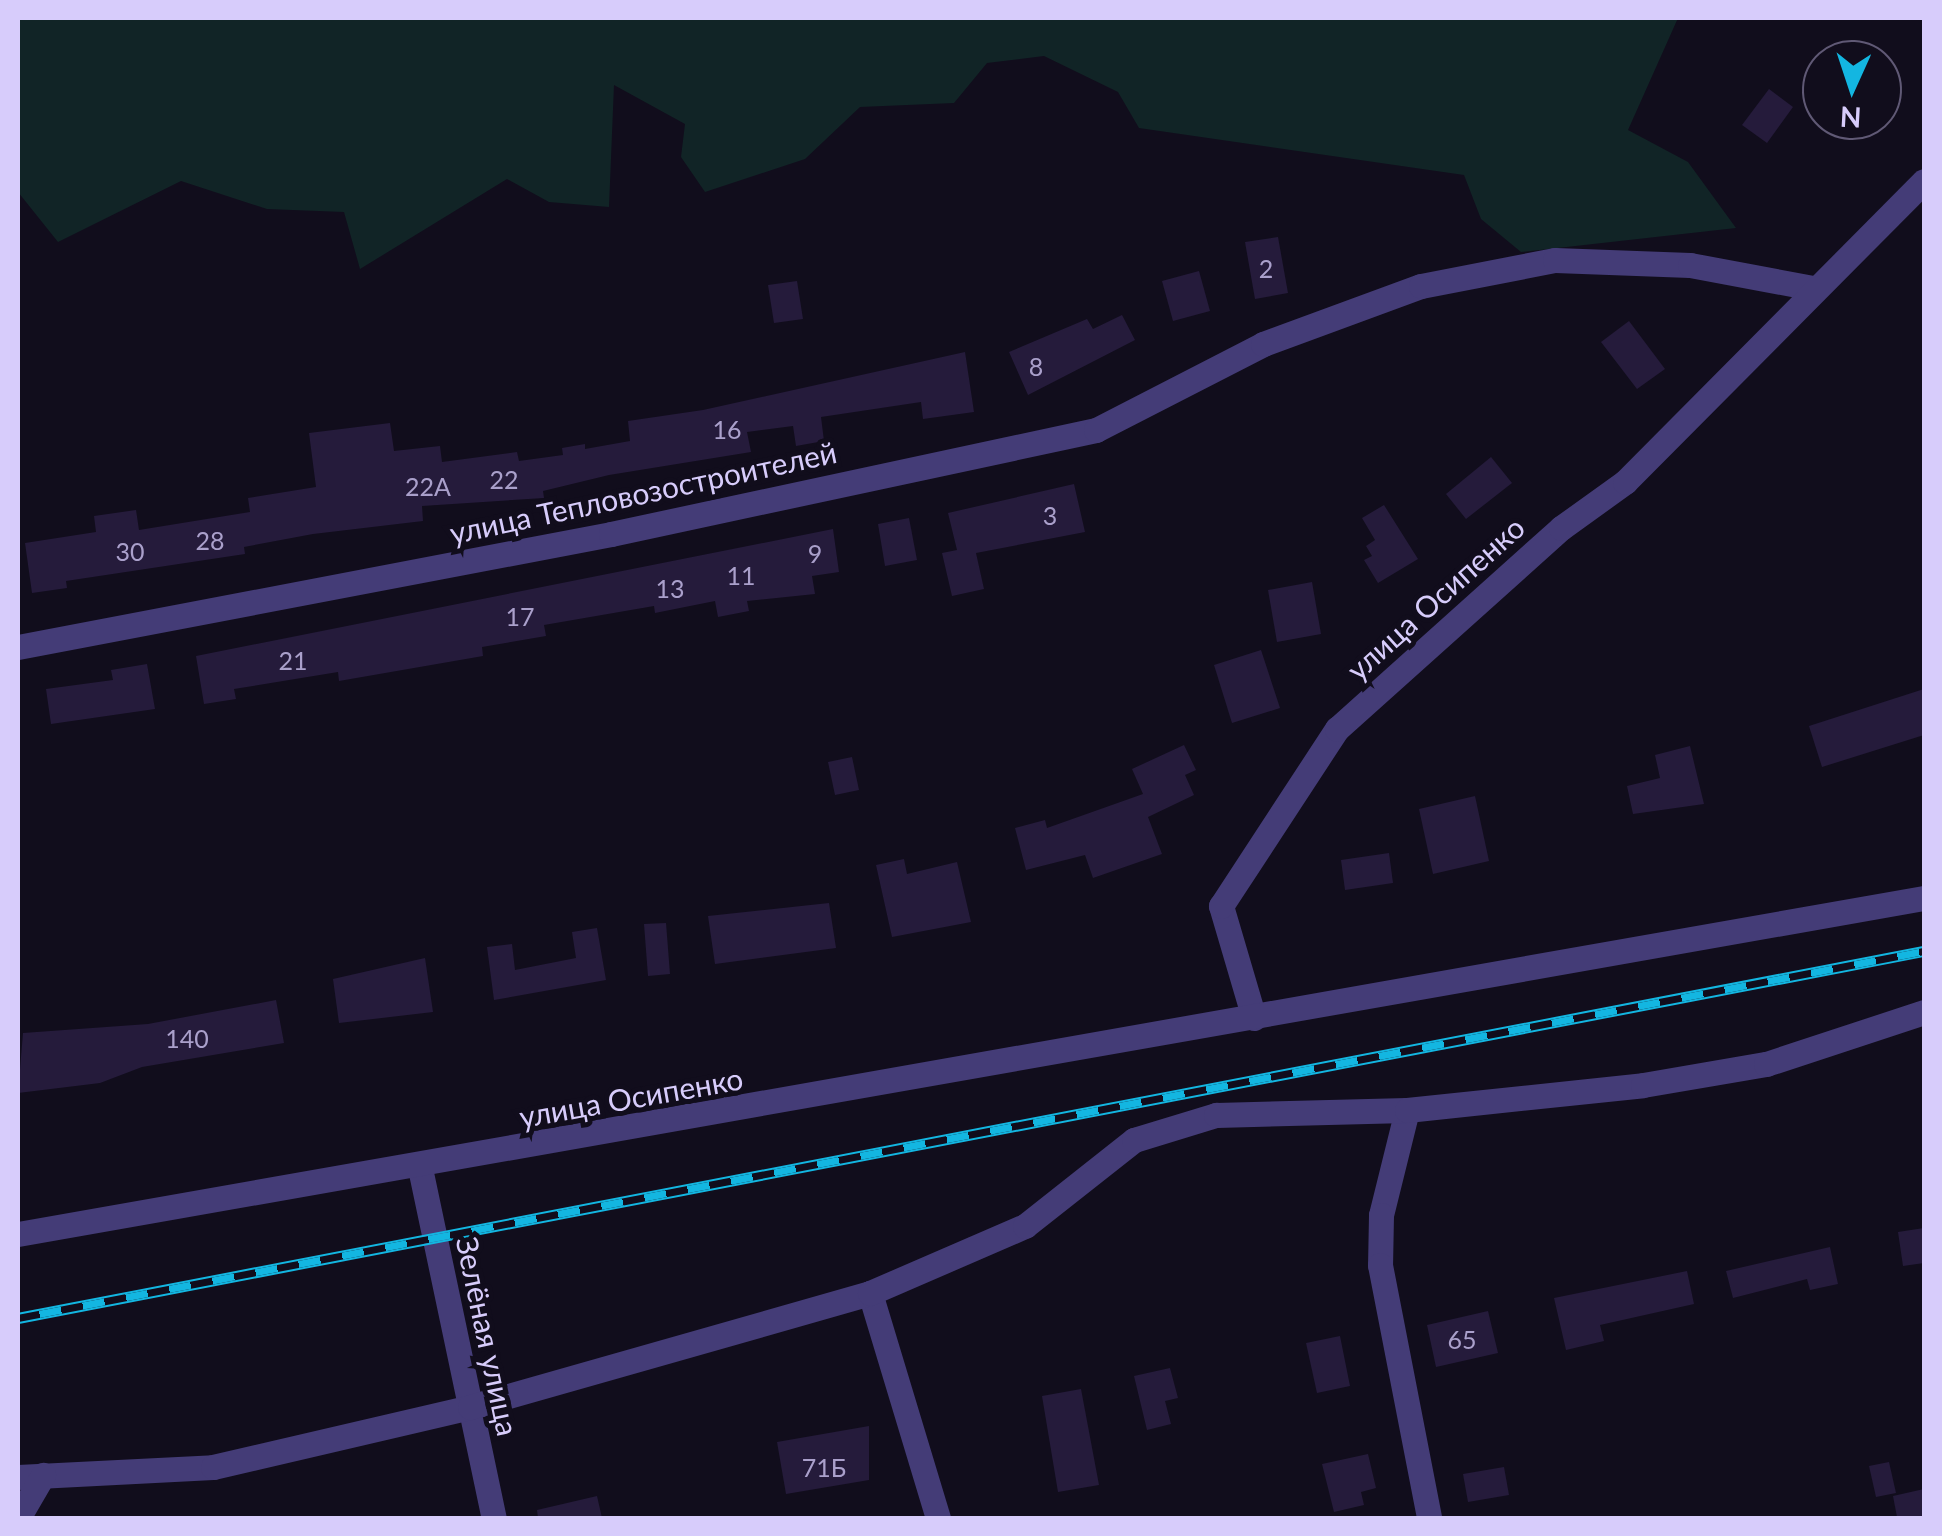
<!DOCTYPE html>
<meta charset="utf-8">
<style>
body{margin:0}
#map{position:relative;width:1942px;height:1536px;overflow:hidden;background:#110d1c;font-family:Lato,sans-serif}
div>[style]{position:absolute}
.green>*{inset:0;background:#112426}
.building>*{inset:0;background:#251b3b}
.minor>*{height:25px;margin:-12.5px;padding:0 12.5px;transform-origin:12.5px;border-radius:12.5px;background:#443c77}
.rail>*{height:11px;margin-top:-5.5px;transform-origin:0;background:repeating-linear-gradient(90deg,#110d1c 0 22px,#13b6e1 0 44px);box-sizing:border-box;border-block:2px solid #13b6e1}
span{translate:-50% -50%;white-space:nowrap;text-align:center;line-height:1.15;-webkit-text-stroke:10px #110d1c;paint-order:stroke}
.number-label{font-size:25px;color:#aaa0cb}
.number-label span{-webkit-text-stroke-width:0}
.street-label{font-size:30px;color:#d7ccfb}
.frame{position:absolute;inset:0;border:20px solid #d7ccfb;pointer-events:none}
.north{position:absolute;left:1802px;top:40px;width:100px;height:100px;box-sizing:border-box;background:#110d1c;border:2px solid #605975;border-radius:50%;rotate:183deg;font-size:28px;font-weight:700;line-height:40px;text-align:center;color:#d7ccfb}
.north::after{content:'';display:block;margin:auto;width:35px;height:45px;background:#13b6e1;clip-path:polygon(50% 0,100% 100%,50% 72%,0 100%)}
</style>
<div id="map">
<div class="green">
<div style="clip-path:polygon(18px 18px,1678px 18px,1628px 130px,1688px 162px,1736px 228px,1521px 252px,1481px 219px,1464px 175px,1139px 128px,1118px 92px,1044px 56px,987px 63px,954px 103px,860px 107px,805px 159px,705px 192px,681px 157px,685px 124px,614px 85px,609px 207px,549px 202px,507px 179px,360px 269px,344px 212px,267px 209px,181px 181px,58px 242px,18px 192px)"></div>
</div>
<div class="building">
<div style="clip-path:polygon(1769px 89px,1793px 107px,1767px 143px,1742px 125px)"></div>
<div style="clip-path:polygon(1278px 237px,1288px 293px,1255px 299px,1245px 242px)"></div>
<div style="clip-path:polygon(1199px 271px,1210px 311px,1173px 321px,1162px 281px)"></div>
<div style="clip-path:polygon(797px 281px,803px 319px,774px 323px,768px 285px)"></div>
<div style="clip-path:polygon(1122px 315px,1135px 340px,1028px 395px,1009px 352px,1087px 319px,1093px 329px)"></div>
<div style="clip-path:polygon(1629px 321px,1665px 369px,1637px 389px,1601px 342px)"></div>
<div style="clip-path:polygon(965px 352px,974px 412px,923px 419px,921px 402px,821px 417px,824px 441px,796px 446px,793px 426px,747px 432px,751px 452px,609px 475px,543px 491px,544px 498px,422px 506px,423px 521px,313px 534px,244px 547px,245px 554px,66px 581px,67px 588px,32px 593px,25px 543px,96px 532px,94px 516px,136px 510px,139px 530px,250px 512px,248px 498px,316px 487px,309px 433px,390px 423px,394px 451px,440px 446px,442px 462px,517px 452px,519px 461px,563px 455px,562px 448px,585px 444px,585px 449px,630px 441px,628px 421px,703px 410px)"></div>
<div style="clip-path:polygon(1491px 457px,1512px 483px,1466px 519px,1446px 494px)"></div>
<div style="clip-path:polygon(1074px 484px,1085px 532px,976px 553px,984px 589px,952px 596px,942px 553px,957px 550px,948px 513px)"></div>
<div style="clip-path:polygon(1384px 505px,1418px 559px,1378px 583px,1364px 560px,1372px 556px,1366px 546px,1375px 540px,1362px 518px)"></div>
<div style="clip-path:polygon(909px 518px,917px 560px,885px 566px,878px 524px)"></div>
<div style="clip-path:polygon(833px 529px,839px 572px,812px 576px,815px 594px,747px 601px,749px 611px,718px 617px,715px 601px,655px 613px,654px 606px,544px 625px,546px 636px,482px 647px,483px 656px,339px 681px,338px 672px,234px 689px,236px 699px,204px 704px,196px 656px)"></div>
<div style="clip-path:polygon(1312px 582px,1321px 634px,1277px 642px,1268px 590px)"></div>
<div style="clip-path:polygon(1261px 650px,1280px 708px,1232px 723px,1214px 665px)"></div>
<div style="clip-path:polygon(147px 664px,155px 709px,51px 724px,46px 689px,113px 680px,111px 670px)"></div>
<div style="clip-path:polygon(1924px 689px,1924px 735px,1822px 767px,1809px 726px)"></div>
<div style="clip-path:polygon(1184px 745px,1196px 770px,1185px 775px,1194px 795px,1148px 817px,1162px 854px,1093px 878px,1085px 855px,1026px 870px,1015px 828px,1045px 820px,1047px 828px,1143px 794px,1132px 769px)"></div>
<div style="clip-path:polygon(1690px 746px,1704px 804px,1633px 814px,1627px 786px,1660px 778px,1655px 755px)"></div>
<div style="clip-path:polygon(852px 757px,859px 790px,835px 795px,828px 762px)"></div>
<div style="clip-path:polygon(1475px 796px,1489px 861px,1433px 874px,1419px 809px)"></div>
<div style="clip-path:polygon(1389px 853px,1393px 883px,1345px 890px,1341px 860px)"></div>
<div style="clip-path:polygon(904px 859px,907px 874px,957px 862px,971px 922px,892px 937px,876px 865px)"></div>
<div style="clip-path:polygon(829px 903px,836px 948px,715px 964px,708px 916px)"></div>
<div style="clip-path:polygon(666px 923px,670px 974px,648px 976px,644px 924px)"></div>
<div style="clip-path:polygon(597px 928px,606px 980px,494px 1000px,487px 947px,512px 944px,515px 970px,576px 958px,572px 932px)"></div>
<div style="clip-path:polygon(425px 958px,433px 1012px,339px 1023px,333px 979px)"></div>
<div style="clip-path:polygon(276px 1000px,284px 1043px,142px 1067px,100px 1083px,18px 1093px,23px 1033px,148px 1024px)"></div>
<div style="clip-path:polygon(1924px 1228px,1924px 1263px,1903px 1266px,1898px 1232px)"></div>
<div style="clip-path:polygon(1830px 1247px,1838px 1284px,1810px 1290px,1807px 1279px,1733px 1298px,1726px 1271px)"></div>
<div style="clip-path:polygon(1687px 1271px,1694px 1304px,1600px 1325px,1604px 1341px,1566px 1350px,1554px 1298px)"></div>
<div style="clip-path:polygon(1488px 1311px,1498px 1353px,1436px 1367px,1427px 1325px)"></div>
<div style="clip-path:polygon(1340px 1336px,1350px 1386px,1317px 1393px,1306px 1343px)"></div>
<div style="clip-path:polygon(1170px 1368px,1178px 1398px,1165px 1401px,1171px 1424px,1147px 1430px,1134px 1376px)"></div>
<div style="clip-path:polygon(1081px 1389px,1099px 1485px,1058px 1492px,1042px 1396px)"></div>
<div style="clip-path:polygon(869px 1426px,869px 1480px,786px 1494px,777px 1442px)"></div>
<div style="clip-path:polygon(1368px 1454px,1376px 1488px,1361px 1492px,1364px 1505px,1334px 1512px,1322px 1464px)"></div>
<div style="clip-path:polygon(1889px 1462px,1896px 1493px,1876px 1497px,1869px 1466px)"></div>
<div style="clip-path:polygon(1504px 1467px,1509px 1495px,1468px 1502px,1463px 1474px)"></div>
<div style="clip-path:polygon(1924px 1489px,1924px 1518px,1897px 1517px,1893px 1496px)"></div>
<div style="clip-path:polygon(597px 1496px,602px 1518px,538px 1518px,537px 1510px)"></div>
</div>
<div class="minor">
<div style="left:18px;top:647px;width:604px;rotate:-10.79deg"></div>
<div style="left:611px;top:534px;width:496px;rotate:-12.1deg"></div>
<div style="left:1096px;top:430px;width:188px;rotate:-27.2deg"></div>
<div style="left:1263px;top:344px;width:168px;rotate:-20.2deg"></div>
<div style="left:1421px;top:286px;width:136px;rotate:-11deg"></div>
<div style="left:1555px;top:260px;width:135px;rotate:2.1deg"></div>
<div style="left:1690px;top:265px;width:125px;rotate:10.6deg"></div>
<div style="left:1254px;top:1018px;width:117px;rotate:-106.4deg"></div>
<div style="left:1221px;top:906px;width:212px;rotate:-56.8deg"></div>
<div style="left:1337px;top:729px;width:301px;rotate:-41.9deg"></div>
<div style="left:1561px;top:528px;width:79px;rotate:-35.7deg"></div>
<div style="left:1625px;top:482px;width:424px;rotate:-45.2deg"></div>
<div style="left:1407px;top:1110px;width:108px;rotate:103.9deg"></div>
<div style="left:1381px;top:1215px;width:50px;rotate:91.1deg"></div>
<div style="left:1380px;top:1265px;width:258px;rotate:79deg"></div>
<div style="left:420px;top:1168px;width:358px;rotate:78.1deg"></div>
<div style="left:18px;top:1234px;width:1935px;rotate:-10deg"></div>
<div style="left:870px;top:1293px;width:235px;rotate:73.2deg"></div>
<div style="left:18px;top:1477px;width:195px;rotate:-2.9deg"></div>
<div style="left:213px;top:1467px;width:264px;rotate:-13.1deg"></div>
<div style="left:470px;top:1407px;width:416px;rotate:-15.9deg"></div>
<div style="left:870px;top:1293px;width:169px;rotate:-23.4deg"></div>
<div style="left:1025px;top:1226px;width:139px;rotate:-38.3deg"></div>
<div style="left:1134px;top:1140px;width:86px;rotate:-17deg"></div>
<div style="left:1216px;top:1115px;width:191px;rotate:-1.5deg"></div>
<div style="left:1407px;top:1110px;width:237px;rotate:-6deg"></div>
<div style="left:1643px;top:1085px;width:125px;rotate:-9.7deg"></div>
<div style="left:1766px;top:1064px;width:166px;rotate:-18.2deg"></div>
<div style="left:18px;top:1518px;width:50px;rotate:-59.8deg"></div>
</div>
<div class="rail">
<div style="left:18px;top:1318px;width:1941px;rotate:-10.9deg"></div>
</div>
<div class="number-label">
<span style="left:1266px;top:268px">2</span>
<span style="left:1036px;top:366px">8</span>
<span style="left:727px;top:429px">16</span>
<span style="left:504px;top:479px">22</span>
<span style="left:428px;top:486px">22А</span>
<span style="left:1050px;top:515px">3</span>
<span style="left:210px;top:540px">28</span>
<span style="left:130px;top:551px">30</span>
<span style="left:815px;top:553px">9</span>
<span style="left:741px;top:575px">11</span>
<span style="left:670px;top:588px">13</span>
<span style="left:520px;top:616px">17</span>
<span style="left:293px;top:660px">21</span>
<span style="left:187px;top:1038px">140</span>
<span style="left:1462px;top:1339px">65</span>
<span style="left:824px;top:1467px">71Б</span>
</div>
<div class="street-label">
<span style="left:643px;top:492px;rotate:-12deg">улица Тепловозостроителей</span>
<span style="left:1435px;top:598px;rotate:-42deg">улица Осипенко</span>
<span style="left:631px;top:1097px;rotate:-10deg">улица Осипенко</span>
<span style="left:488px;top:1336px;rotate:78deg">Зелёная улица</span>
</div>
<div class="frame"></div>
<div class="north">N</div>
</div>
